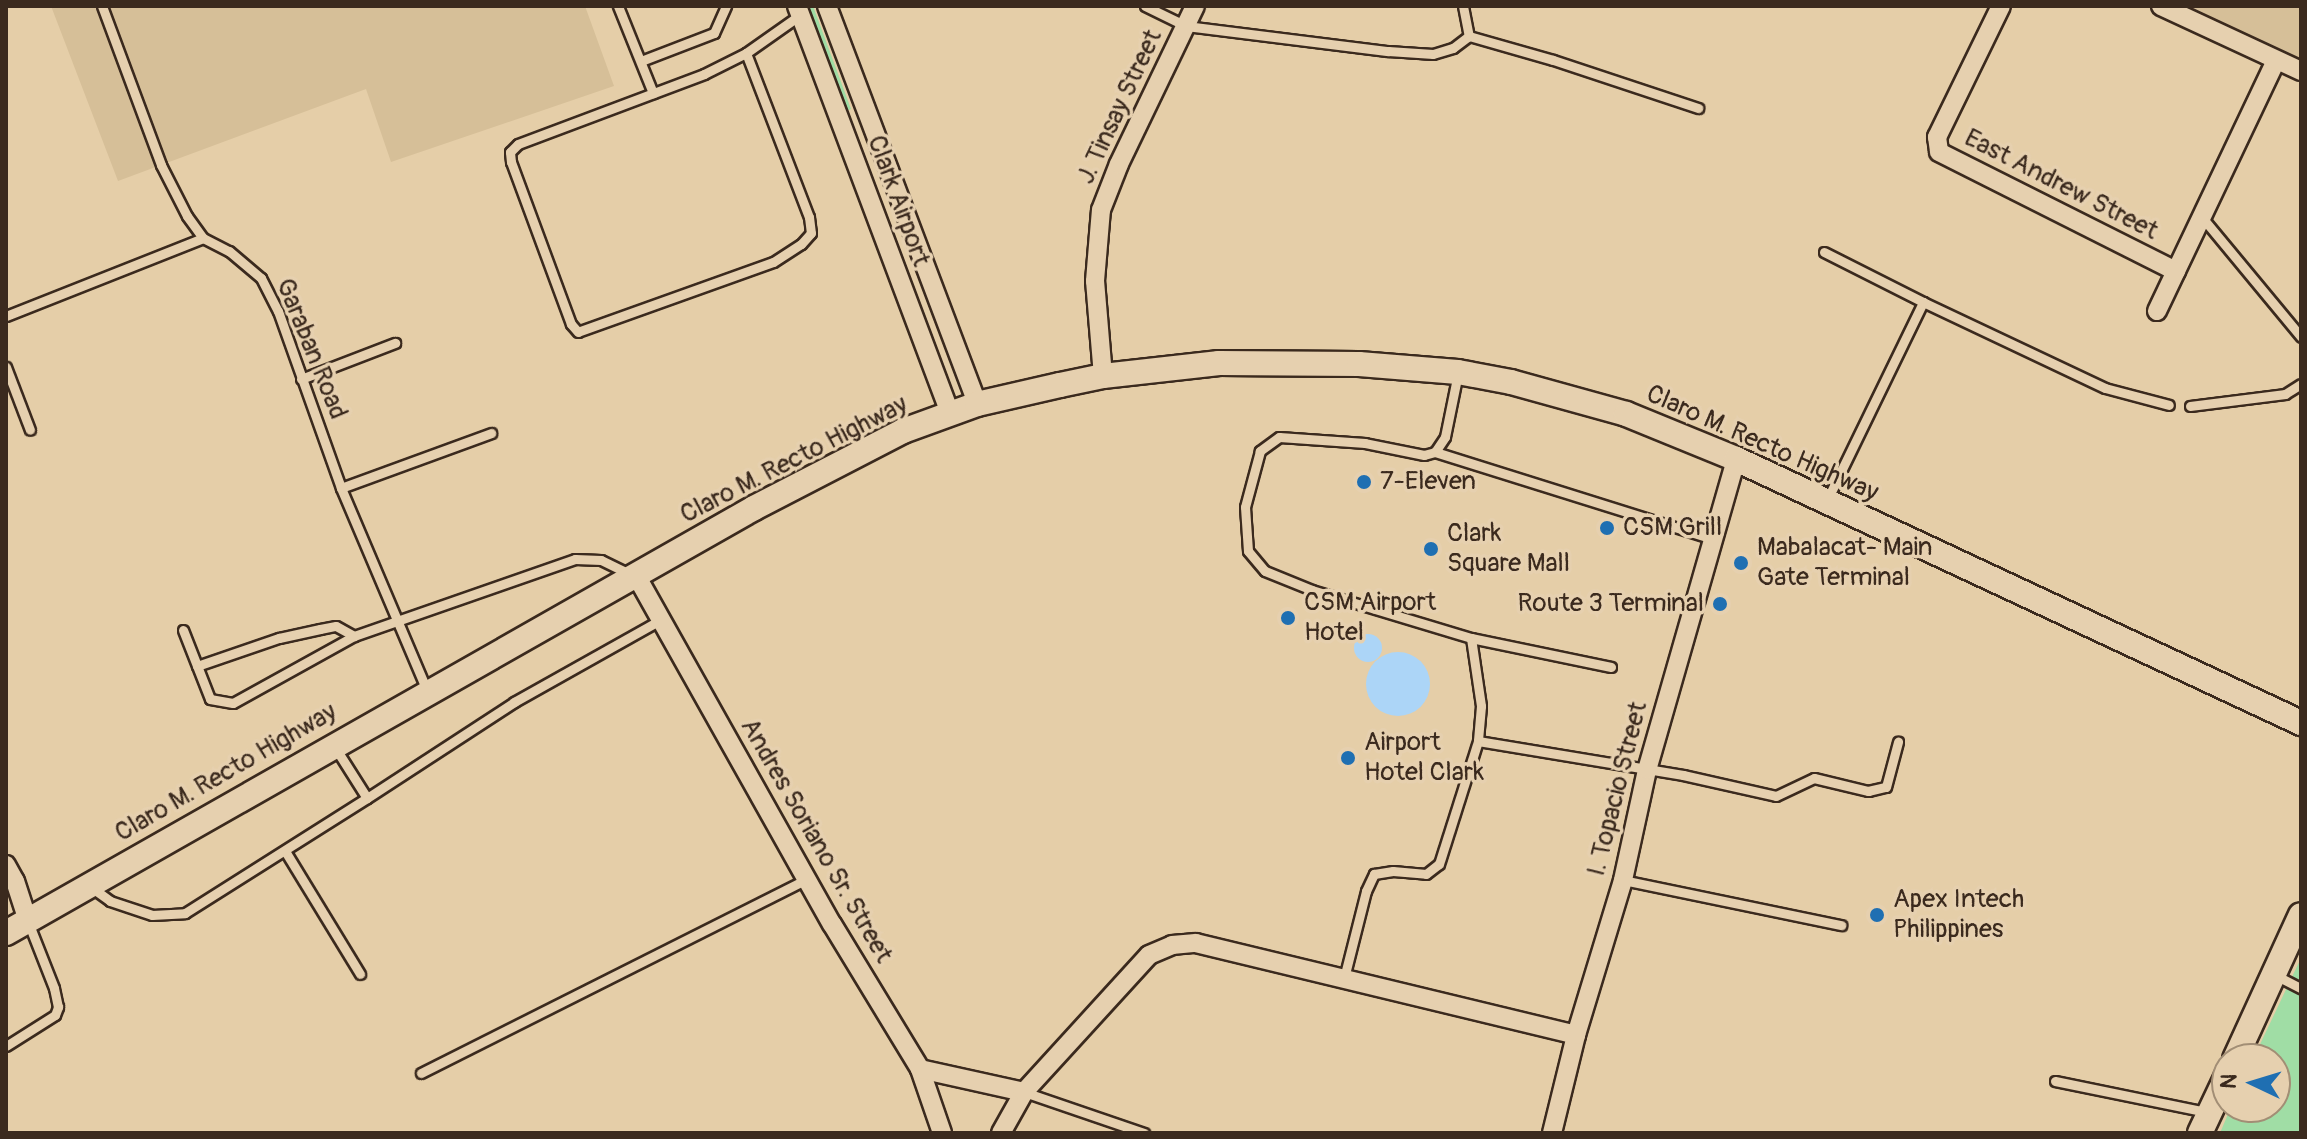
<!DOCTYPE html>
<style>
body{margin:0}
#map{position:relative;width:2307px;height:1139px;overflow:hidden;background:#e5cea8;font-family:Pangolin,sans-serif}
div>[style]{position:absolute}
.built>*{inset:0;background:#d6bf98}
.green>*{inset:0;background:#a0dda5}
.water>*{inset:0;background:#acd5f7}
.round{border-radius:50%}
.roads{filter:drop-shadow(2px 0 #3b2a1e) drop-shadow(-2px 0 #3b2a1e) drop-shadow(0 2px #3b2a1e) drop-shadow(0 -2px #3b2a1e)}
.lane>*{height:9px;margin:-4.5px;padding:0 4.5px;transform-origin:4.5px;border-radius:4.5px;background:#e6d0af}
.street>*{height:18px;margin:-9px;padding:0 9px;transform-origin:9px;border-radius:9px;background:#e6d0af}
.secondary>*{height:24px;margin:-12px;padding:0 12px;transform-origin:12px;border-radius:12px;background:#e6d0af}
.dots>*{width:22px;height:22px;translate:-50% -50%;box-sizing:border-box;border:4px solid #e6d0af;border-radius:50%}
span{translate:-50% -50%;white-space:nowrap;text-align:center;line-height:1.15;-webkit-text-stroke:7px #e6d0af;paint-order:stroke}
.street-label{font-size:26px;color:#3b2a1e}
.poi-label{font-size:26px;color:#3b2a1e}
.left{translate:0 -50%;text-align:left}
.right{translate:-100% -50%;text-align:right}
.frame{position:absolute;inset:0;border:8px solid #3b2a1e;pointer-events:none}
.north{position:absolute;left:2211px;top:1043px;width:80px;height:80px;box-sizing:border-box;background:#e6d0af;border:2px solid #a28e75;border-radius:50%;rotate:274deg;font-size:22px;font-weight:700;line-height:32px;text-align:center;color:#3b2a1e}
.north::after{content:'';display:block;margin:auto;width:28px;height:36px;background:#1f6fb2;clip-path:polygon(50% 0,100% 100%,50% 72%,0 100%)}
</style>
<div id="map">
<div class="built">
<div style="clip-path:polygon(51px 6px,585px 6px,614px 86px,391px 162px,366px 89px,118px 181px)"></div>
<div style="clip-path:polygon(2180px 6px,2301px 6px,2301px 61px)"></div>
</div>
<div class="green">
<div style="clip-path:polygon(804px 6px,813px 6px,851px 109px,844px 112px)"></div>
<div style="clip-path:polygon(2301px 958px,2301px 1133px,2220px 1133px,2231px 1107px,2275px 1107px,2275px 1059px,2253px 1059px)"></div>
</div>
<div class="water">
<div class="round" style="left:1354px;top:634px;width:28px;height:28px"></div>
<div class="round" style="left:1366px;top:652px;width:64px;height:64px"></div>
</div>
<div class="roads">
<div class="lane">
<div style="left:102px;top:6px;width:170px;rotate:69.6deg"></div>
<div style="left:161px;top:165px;width:57px;rotate:63deg"></div>
<div style="left:187px;top:216px;width:27px;rotate:54deg"></div>
<div style="left:203px;top:238px;width:29px;rotate:27deg"></div>
<div style="left:229px;top:251px;width:42px;rotate:40.2deg"></div>
<div style="left:261px;top:278px;width:37px;rotate:63deg"></div>
<div style="left:278px;top:311px;width:188px;rotate:70.4deg"></div>
<div style="left:341px;top:488px;width:220px;rotate:67deg"></div>
<div style="left:618px;top:6px;width:94px;rotate:68.1deg"></div>
<div style="left:1145px;top:6px;width:46px;rotate:26deg"></div>
<div style="left:1186px;top:26px;width:204px;rotate:7.1deg"></div>
<div style="left:1388px;top:51px;width:45px;rotate:3.8deg"></div>
<div style="left:1433px;top:54px;width:21px;rotate:-17deg"></div>
<div style="left:1453px;top:48px;width:20px;rotate:-37deg"></div>
<div style="left:1469px;top:36px;width:87px;rotate:15.9deg"></div>
<div style="left:1553px;top:60px;width:153px;rotate:18.3deg"></div>
<div style="left:1463px;top:6px;width:31px;rotate:79deg"></div>
<div style="left:746px;top:53px;width:176px;rotate:69deg"></div>
<div style="left:809px;top:217px;width:16px;rotate:83deg"></div>
<div style="left:811px;top:233px;width:15px;rotate:132deg"></div>
<div style="left:801px;top:244px;width:33px;rotate:147deg"></div>
<div style="left:773px;top:262px;width:207px;rotate:160.3deg"></div>
<div style="left:578px;top:332px;width:11px;rotate:-131deg"></div>
<div style="left:571px;top:324px;width:173px;rotate:-110.3deg"></div>
<div style="left:511px;top:162px;width:10px;rotate:-96deg"></div>
<div style="left:510px;top:152px;width:11px;rotate:-45deg"></div>
<div style="left:518px;top:144px;width:199px;rotate:-20.6deg"></div>
<div style="left:704px;top:74px;width:47px;rotate:-26.6deg"></div>
<div style="left:746px;top:53px;width:66px;rotate:-35.1deg"></div>
<div style="left:641px;top:61px;width:78px;rotate:-21deg"></div>
<div style="left:714px;top:33px;width:30px;rotate:-66deg"></div>
<div style="left:2201px;top:216px;width:157px;rotate:50.4deg"></div>
<div style="left:1824px;top:252px;width:111px;rotate:26.8deg"></div>
<div style="left:6px;top:316px;width:212px;rotate:-21.6deg"></div>
<div style="left:6px;top:367px;width:67px;rotate:69.1deg"></div>
<div style="left:1458px;top:373px;width:65px;rotate:101.5deg"></div>
<div style="left:1445px;top:437px;width:18px;rotate:124deg"></div>
<div style="left:1435px;top:452px;width:11px;rotate:165deg"></div>
<div style="left:1424px;top:455px;width:60px;rotate:-168.5deg"></div>
<div style="left:1365px;top:443px;width:86px;rotate:-176deg"></div>
<div style="left:1279px;top:437px;width:24px;rotate:144deg"></div>
<div style="left:1260px;top:451px;width:58px;rotate:105deg"></div>
<div style="left:1245px;top:507px;width:44px;rotate:86.1deg"></div>
<div style="left:1248px;top:551px;width:26px;rotate:50deg"></div>
<div style="left:1265px;top:571px;width:51px;rotate:22deg"></div>
<div style="left:1312px;top:590px;width:166px;rotate:16.8deg"></div>
<div style="left:1471px;top:638px;width:143px;rotate:11.7deg"></div>
<div style="left:301px;top:379px;width:101px;rotate:-21deg"></div>
<div style="left:2190px;top:406px;width:96px;rotate:-7.2deg"></div>
<div style="left:2285px;top:394px;width:19px;rotate:-32deg"></div>
<div style="left:1435px;top:452px;width:290px;rotate:17.4deg"></div>
<div style="left:341px;top:488px;width:160px;rotate:-20.1deg"></div>
<div style="left:1828px;top:498px;width:218px;rotate:-64.1deg"></div>
<div style="left:1923px;top:302px;width:201px;rotate:25.3deg"></div>
<div style="left:2105px;top:388px;width:66px;rotate:14.9deg"></div>
<div style="left:183px;top:630px;width:74px;rotate:68.6deg"></div>
<div style="left:210px;top:699px;width:23px;rotate:10deg"></div>
<div style="left:233px;top:703px;width:138px;rotate:-29deg"></div>
<div style="left:354px;top:636px;width:234px;rotate:-19.2deg"></div>
<div style="left:575px;top:559px;width:26px;rotate:2deg"></div>
<div style="left:601px;top:560px;width:32px;rotate:26deg"></div>
<div style="left:1471px;top:638px;width:69px;rotate:81.6deg"></div>
<div style="left:1481px;top:706px;width:35px;rotate:95deg"></div>
<div style="left:1478px;top:741px;width:208px;rotate:9.4deg"></div>
<div style="left:1683px;top:775px;width:95px;rotate:12.7deg"></div>
<div style="left:1776px;top:796px;width:42px;rotate:-25.3deg"></div>
<div style="left:1814px;top:778px;width:56px;rotate:13.5deg"></div>
<div style="left:1868px;top:791px;width:18px;rotate:-13deg"></div>
<div style="left:1886px;top:787px;width:47px;rotate:-75.1deg"></div>
<div style="left:197px;top:666px;width:87px;rotate:-18.9deg"></div>
<div style="left:279px;top:638px;width:42px;rotate:-12.4deg"></div>
<div style="left:320px;top:629px;width:16px;rotate:-11deg"></div>
<div style="left:336px;top:626px;width:21px;rotate:29deg"></div>
<div style="left:336px;top:749px;width:58px;rotate:57.7deg"></div>
<div style="left:367px;top:798px;width:176px;rotate:-33.1deg"></div>
<div style="left:514px;top:702px;width:167px;rotate:-29.3deg"></div>
<div style="left:285px;top:851px;width:144px;rotate:58.6deg"></div>
<div style="left:1623px;top:880px;width:223px;rotate:11.7deg"></div>
<div style="left:91px;top:887px;width:24px;rotate:36deg"></div>
<div style="left:110px;top:901px;width:44px;rotate:18.4deg"></div>
<div style="left:152px;top:915px;width:33px;rotate:-3deg"></div>
<div style="left:185px;top:913px;width:215px;rotate:-32.3deg"></div>
<div style="left:2275px;top:975px;width:29px;rotate:27deg"></div>
<div style="left:1344px;top:978px;width:90px;rotate:-75.8deg"></div>
<div style="left:1366px;top:891px;width:19px;rotate:-65deg"></div>
<div style="left:1374px;top:874px;width:19px;rotate:-9deg"></div>
<div style="left:1393px;top:871px;width:33px;rotate:5deg"></div>
<div style="left:1426px;top:874px;width:16px;rotate:-38deg"></div>
<div style="left:1439px;top:864px;width:129px;rotate:-72.4deg"></div>
<div style="left:6px;top:1046px;width:58px;rotate:-32.3deg"></div>
<div style="left:55px;top:1015px;width:9px;rotate:-69deg"></div>
<div style="left:58px;top:1007px;width:19px;rotate:-102deg"></div>
<div style="left:54px;top:988px;width:71px;rotate:-111.5deg"></div>
<div style="left:421px;top:1073px;width:433px;rotate:-26.7deg"></div>
<div style="left:2055px;top:1081px;width:154px;rotate:11.6deg"></div>
<div style="left:1024px;top:1092px;width:127px;rotate:18.9deg"></div>
</div>
<div class="street">
<div style="left:797px;top:6px;width:436px;rotate:69.4deg"></div>
<div style="left:827px;top:6px;width:425px;rotate:69.3deg"></div>
<div style="left:2001px;top:6px;width:146px;rotate:116deg"></div>
<div style="left:1937px;top:137px;width:15px;rotate:82deg"></div>
<div style="left:1939px;top:152px;width:265px;rotate:26.7deg"></div>
<div style="left:2176px;top:271px;width:233px;rotate:-64.6deg"></div>
<div style="left:2161px;top:6px;width:154px;rotate:24.9deg"></div>
<div style="left:2157px;top:311px;width:44px;rotate:-64.6deg"></div>
<div style="left:1103px;top:376px;width:95px;rotate:-94.8deg"></div>
<div style="left:1095px;top:281px;width:71px;rotate:-85.2deg"></div>
<div style="left:1101px;top:210px;width:49px;rotate:-68.6deg"></div>
<div style="left:1119px;top:164px;width:175px;rotate:-64.3deg"></div>
<div style="left:637px;top:577px;width:398px;rotate:60.7deg"></div>
<div style="left:832px;top:924px;width:170px;rotate:58.7deg"></div>
<div style="left:920px;top:1069px;width:68px;rotate:71deg"></div>
<div style="left:6px;top:865px;width:18px;rotate:61deg"></div>
<div style="left:15px;top:881px;width:40px;rotate:72deg"></div>
<div style="left:920px;top:1069px;width:107px;rotate:12.5deg"></div>
<div style="left:1001px;top:1133px;width:47px;rotate:-60.7deg"></div>
<div style="left:1024px;top:1092px;width:185px;rotate:-47.6deg"></div>
<div style="left:1149px;top:955px;width:25px;rotate:-23deg"></div>
<div style="left:1172px;top:945px;width:24px;rotate:-5deg"></div>
<div style="left:1196px;top:943px;width:391px;rotate:13.6deg"></div>
<div style="left:1552px;top:1133px;width:101px;rotate:-76.2deg"></div>
<div style="left:1576px;top:1035px;width:162px;rotate:-73.1deg"></div>
<div style="left:1623px;top:880px;width:113px;rotate:-77.7deg"></div>
<div style="left:1647px;top:770px;width:323px;rotate:-74deg"></div>
</div>
<div class="secondary">
<div style="left:6px;top:933px;width:860px;rotate:-29.6deg"></div>
<div style="left:754px;top:508px;width:168px;rotate:-27.3deg"></div>
<div style="left:903px;top:431px;width:79px;rotate:-20deg"></div>
<div style="left:977px;top:404px;width:85px;rotate:-12.9deg"></div>
<div style="left:1060px;top:385px;width:44px;rotate:-11.8deg"></div>
<div style="left:1103px;top:376px;width:117px;rotate:-6.4deg"></div>
<div style="left:1219px;top:363px;width:140px;rotate:0.4deg"></div>
<div style="left:1359px;top:364px;width:99px;rotate:4.6deg"></div>
<div style="left:1458px;top:372px;width:54px;rotate:10.7deg"></div>
<div style="left:1511px;top:382px;width:119px;rotate:15.5deg"></div>
<div style="left:1626px;top:414px;width:119px;rotate:22.2deg"></div>
<div style="left:1736px;top:459px;width:624px;rotate:25.04deg"></div>
<div style="left:2235px;top:1059px;width:158px;rotate:-65.4deg"></div>
<div style="left:2200px;top:1133px;width:63px;rotate:-64.7deg"></div>
</div>
</div>
<div class="dots">
<div style="left:1364px;top:482px;background:#1f6fb2"></div>
<div style="left:1607px;top:528px;background:#1f6fb2"></div>
<div style="left:1431px;top:549px;background:#1f6fb2"></div>
<div style="left:1741px;top:563px;background:#1f6fb2"></div>
<div style="left:1720px;top:604px;background:#1f6fb2"></div>
<div style="left:1288px;top:618px;background:#1f6fb2"></div>
<div style="left:1348px;top:758px;background:#1f6fb2"></div>
<div style="left:1877px;top:915px;background:#1f6fb2"></div>
</div>
<div class="street-label">
<span style="left:1120px;top:107px;rotate:-65deg">J. Tinsay Street</span>
<span style="left:2061px;top:185px;rotate:27deg">East Andrew Street</span>
<span style="left:898px;top:201px;rotate:70deg">Clark Airport</span>
<span style="left:311px;top:349px;rotate:68deg">Garaban Road</span>
<span style="left:1762px;top:444px;rotate:24deg">Claro M. Recto Highway</span>
<span style="left:794px;top:460px;rotate:-27deg">Claro M. Recto Highway</span>
<span style="left:226px;top:773px;rotate:-30deg">Claro M. Recto Highway</span>
<span style="left:1618px;top:789px;rotate:-76deg">I. Topacio Street</span>
<span style="left:816px;top:841px;rotate:60deg">Andres Soriano Sr. Street</span>
</div>
<div class="poi-label">
<span class="left" style="left:1380px;top:482px">7-Eleven</span>
<span class="left" style="left:1623px;top:528px">CSM Grill</span>
<span class="left" style="left:1447px;top:549px">Clark<br>Square Mall</span>
<span class="left" style="left:1757px;top:563px">Mabalacat- Main<br>Gate Terminal</span>
<span class="left" style="left:1304px;top:618px">CSM Airport<br>Hotel</span>
<span class="right" style="left:1704px;top:604px">Route 3 Terminal</span>
<span class="left" style="left:1364px;top:758px">Airport<br>Hotel Clark</span>
<span class="left" style="left:1893px;top:915px">Apex Intech<br>Philippines</span>
</div>
<div class="frame"></div>
<div class="north">N</div>
</div>
